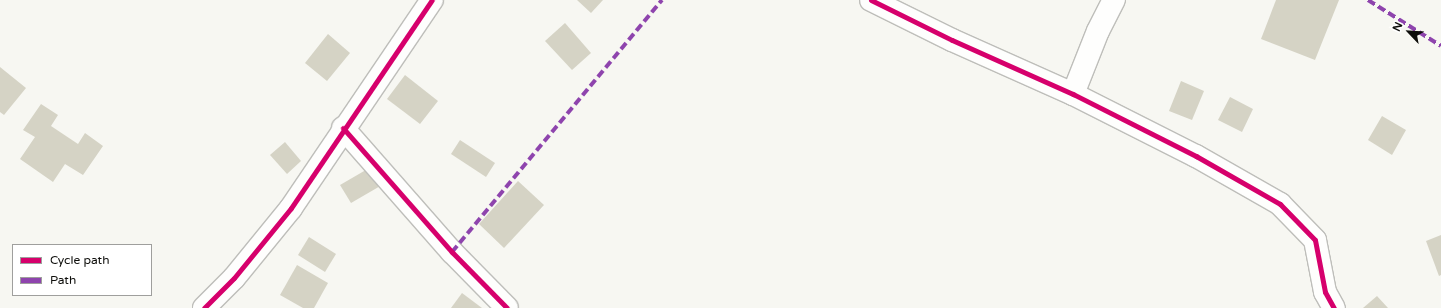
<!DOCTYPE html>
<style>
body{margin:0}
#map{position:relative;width:1441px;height:308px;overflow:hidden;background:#f7f7f2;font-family:"Varela Round",sans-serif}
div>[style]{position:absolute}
.building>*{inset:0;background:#d5d3c5}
.roads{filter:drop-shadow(1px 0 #bebeba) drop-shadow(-1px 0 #bebeba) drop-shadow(0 1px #bebeba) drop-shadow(0 -1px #bebeba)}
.minor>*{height:22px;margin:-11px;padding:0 11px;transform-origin:11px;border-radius:11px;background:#fefefd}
.quiet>*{height:4px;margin-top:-2px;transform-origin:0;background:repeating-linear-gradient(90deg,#8e44ad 0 8px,transparent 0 12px)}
.cycleway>*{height:5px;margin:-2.5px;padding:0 2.5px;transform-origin:2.5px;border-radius:2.5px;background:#d6006c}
span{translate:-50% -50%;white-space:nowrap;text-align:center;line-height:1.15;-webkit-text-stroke:4px #fff;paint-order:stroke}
.legend{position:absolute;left:12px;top:244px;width:140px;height:52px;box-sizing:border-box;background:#fff;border:1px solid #9f9f9d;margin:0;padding:5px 7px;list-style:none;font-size:12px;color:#0e0e0b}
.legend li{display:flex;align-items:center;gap:8px;height:20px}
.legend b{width:20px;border:1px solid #9f9f9d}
.north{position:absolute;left:1389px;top:12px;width:40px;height:40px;-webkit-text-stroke:3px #fff;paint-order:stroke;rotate:295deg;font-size:11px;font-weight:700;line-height:16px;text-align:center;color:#0e0e0b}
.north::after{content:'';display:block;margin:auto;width:14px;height:18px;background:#0e0e0b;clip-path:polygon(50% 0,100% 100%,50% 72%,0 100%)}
</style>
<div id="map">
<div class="building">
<div style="clip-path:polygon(577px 0,603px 0,591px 13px)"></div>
<div style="clip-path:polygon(1276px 0,1339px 0,1315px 60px,1261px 39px)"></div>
<div style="clip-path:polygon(565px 23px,591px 53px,572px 70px,545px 41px)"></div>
<div style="clip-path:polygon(328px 34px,350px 53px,327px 81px,305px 63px)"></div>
<div style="clip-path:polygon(0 67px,26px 88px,4px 115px,0 112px)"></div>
<div style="clip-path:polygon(405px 75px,438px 101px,420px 124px,387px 99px)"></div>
<div style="clip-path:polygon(1181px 81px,1204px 91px,1192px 120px,1169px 111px)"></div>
<div style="clip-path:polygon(1230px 97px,1253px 109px,1242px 132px,1218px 120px)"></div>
<div style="clip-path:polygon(41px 104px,58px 115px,51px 126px,78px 144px,85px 133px,103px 146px,83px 175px,65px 164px,53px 182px,20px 159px,35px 137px,23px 130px)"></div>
<div style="clip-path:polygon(1382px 116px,1406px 130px,1392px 155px,1368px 140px)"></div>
<div style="clip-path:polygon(460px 140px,495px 163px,486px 177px,451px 154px)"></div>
<div style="clip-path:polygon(285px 142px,301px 161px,287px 174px,270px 155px)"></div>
<div style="clip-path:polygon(371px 167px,382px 185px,351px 203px,340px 185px)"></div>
<div style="clip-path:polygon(518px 181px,544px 205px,504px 248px,479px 224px)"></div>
<div style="clip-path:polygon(1441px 235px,1441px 275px,1439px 276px,1426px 241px)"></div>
<div style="clip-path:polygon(309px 237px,336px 254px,325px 272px,298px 255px)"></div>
<div style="clip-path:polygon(297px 265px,328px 283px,314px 308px,303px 308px,280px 295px)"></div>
<div style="clip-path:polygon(462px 293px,482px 308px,451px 308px)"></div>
<div style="clip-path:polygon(1377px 296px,1388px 308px,1363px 308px)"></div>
</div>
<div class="roads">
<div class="minor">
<div style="left:871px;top:0;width:90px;rotate:26.3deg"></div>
<div style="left:952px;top:40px;width:133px;rotate:24.1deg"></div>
<div style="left:1073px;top:94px;width:138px;rotate:26.8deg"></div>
<div style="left:1196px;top:156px;width:97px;rotate:29.7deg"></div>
<div style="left:1280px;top:204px;width:50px;rotate:45.8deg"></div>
<div style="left:1315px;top:240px;width:53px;rotate:79.1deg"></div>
<div style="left:1325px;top:292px;width:18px;rotate:61deg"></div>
<div style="left:1073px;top:94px;width:68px;rotate:-68.4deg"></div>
<div style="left:1098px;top:31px;width:35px;rotate:-63deg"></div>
<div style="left:343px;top:128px;width:165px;rotate:48.7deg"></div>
<div style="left:452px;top:252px;width:78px;rotate:45.5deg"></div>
<div style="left:204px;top:308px;width:42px;rotate:-45deg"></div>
<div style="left:234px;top:278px;width:90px;rotate:-50.8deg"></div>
<div style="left:291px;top:208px;width:251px;rotate:-55.9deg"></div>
</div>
</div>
<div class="quiet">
<div style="left:1368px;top:0;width:86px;rotate:32.2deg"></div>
<div style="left:452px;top:252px;width:328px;rotate:-50.2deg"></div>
</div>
<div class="cycleway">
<div style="left:871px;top:0;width:90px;rotate:26.3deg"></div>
<div style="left:952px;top:40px;width:133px;rotate:24.1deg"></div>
<div style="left:1073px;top:94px;width:138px;rotate:26.8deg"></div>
<div style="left:1196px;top:156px;width:97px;rotate:29.7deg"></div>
<div style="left:1280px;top:204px;width:50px;rotate:45.8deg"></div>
<div style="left:1315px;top:240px;width:53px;rotate:79.1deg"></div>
<div style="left:1325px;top:292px;width:18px;rotate:61deg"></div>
<div style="left:343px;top:128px;width:165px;rotate:48.7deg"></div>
<div style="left:452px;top:252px;width:78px;rotate:45.5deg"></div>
<div style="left:204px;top:308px;width:42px;rotate:-45deg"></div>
<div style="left:234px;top:278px;width:90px;rotate:-50.8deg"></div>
<div style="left:291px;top:208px;width:251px;rotate:-55.9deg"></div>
</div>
<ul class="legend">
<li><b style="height:5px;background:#d6006c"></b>Cycle path</li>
<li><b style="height:5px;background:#8e44ad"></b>Path</li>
</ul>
<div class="north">N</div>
</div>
